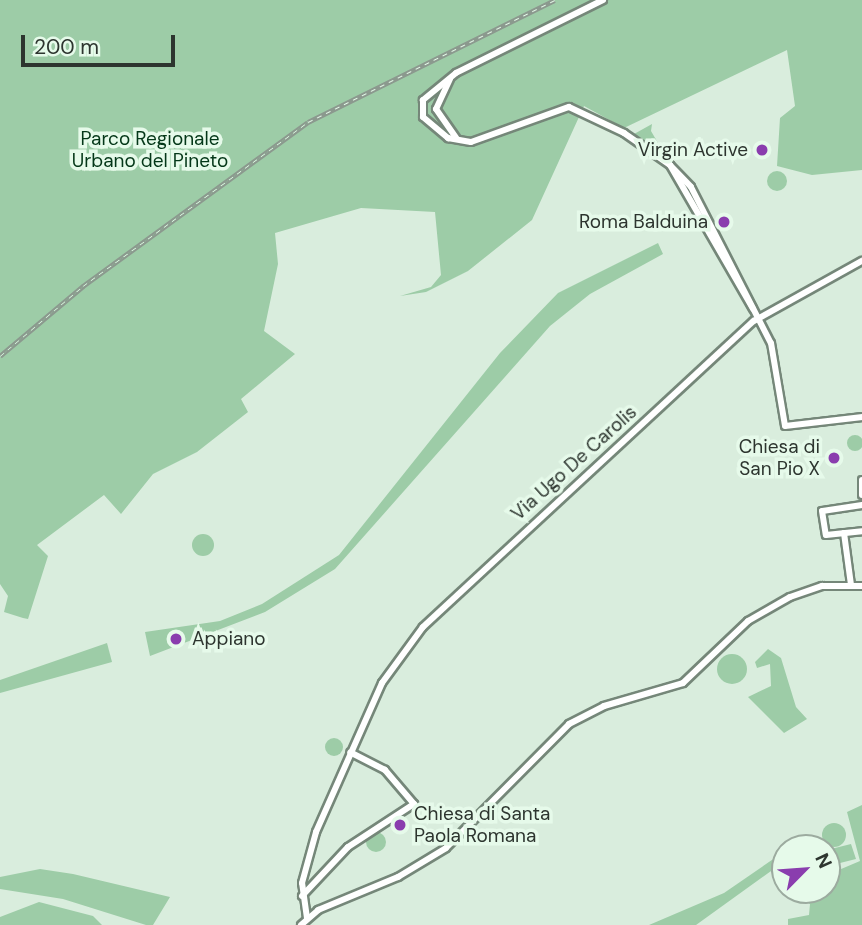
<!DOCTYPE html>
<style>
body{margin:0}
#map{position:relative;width:862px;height:925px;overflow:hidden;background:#d9eddd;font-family:"DM Sans",sans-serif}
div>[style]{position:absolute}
.green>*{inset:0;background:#9dcca7}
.round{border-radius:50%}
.roads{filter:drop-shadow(2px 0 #758779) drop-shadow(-2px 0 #758779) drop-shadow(0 2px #758779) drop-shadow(0 -2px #758779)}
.secondary>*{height:6px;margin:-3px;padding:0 3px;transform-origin:3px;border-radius:3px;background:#fff}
.rail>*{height:4.5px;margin-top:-2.25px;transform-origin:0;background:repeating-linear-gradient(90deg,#e6faea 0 5px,#8b998e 0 10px);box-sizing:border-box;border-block:2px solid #8b998e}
.dots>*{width:19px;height:19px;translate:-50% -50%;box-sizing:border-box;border:4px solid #e6faea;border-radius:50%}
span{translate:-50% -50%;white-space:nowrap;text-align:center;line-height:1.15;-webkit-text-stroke:7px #e6faea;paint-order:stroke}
.park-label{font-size:19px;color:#043718}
.poi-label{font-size:19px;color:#2d352f}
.right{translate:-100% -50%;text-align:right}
.left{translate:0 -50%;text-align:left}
.street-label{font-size:19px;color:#2d352f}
.north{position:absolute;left:771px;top:834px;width:70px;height:70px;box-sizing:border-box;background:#e6faea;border:2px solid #9cab9f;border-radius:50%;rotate:65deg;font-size:19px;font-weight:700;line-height:28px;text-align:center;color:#2d352f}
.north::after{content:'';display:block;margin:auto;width:24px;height:32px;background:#8a3dae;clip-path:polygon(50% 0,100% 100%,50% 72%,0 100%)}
.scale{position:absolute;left:21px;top:35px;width:154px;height:32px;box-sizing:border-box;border:4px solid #2d352f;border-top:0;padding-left:9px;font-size:21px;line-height:24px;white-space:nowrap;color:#2d352f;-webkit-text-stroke:5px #e6faea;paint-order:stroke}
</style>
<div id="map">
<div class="green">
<div style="clip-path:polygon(0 0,862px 0,862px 170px,812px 175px,777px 166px,780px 118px,795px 106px,787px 50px,624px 128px,584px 106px,532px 220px,468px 271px,426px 292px,400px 296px,431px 287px,441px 275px,435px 212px,361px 208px,275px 233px,278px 264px,264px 331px,295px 354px,241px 399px,248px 412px,197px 452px,153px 474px,121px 514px,104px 495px,37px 545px,48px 556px,28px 619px,23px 618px,4px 612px,8px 596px,0 584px)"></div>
<div style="clip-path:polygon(652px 124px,651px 131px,665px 155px,634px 134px)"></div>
<div class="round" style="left:767px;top:171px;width:20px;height:20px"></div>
<div style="clip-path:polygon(658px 243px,663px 254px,590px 294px,550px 326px,335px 569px,265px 612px,150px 656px,145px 632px,220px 621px,262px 604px,339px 555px,500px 353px,558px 293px)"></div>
<div class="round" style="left:847px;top:435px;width:16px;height:16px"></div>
<div class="round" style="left:192px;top:534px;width:22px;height:22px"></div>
<div style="clip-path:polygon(107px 643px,112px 662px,0 693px,0 680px)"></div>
<div style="clip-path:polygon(768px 649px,781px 658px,796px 707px,807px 719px,784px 733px,748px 697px,771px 686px,770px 664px,757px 668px,755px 662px)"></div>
<div class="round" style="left:717px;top:654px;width:30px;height:30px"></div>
<div class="round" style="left:325px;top:738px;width:18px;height:18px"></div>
<div style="clip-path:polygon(862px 805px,862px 925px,788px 925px,788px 919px,809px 915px,810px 904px,796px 895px,827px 890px,827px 875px,860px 861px,847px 812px)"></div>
<div class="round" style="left:822px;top:823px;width:24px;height:24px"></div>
<div class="round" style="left:366px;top:832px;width:20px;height:20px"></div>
<div style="clip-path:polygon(851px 844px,856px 859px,828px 866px,827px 850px)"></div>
<div style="clip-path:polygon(785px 851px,785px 861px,696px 925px,649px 925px,724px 893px)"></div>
<div style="clip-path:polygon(40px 869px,73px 874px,170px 897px,153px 925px,146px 925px,63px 899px,0 889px,0 877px)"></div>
<div style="clip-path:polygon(39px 902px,93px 916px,102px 925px,0 925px,0 917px)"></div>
</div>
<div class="roads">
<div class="secondary">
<div style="left:603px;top:0;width:164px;rotate:153.6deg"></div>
<div style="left:456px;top:73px;width:43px;rotate:140.7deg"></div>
<div style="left:423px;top:100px;width:17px;rotate:90deg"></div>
<div style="left:423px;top:117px;width:33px;rotate:40deg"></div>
<div style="left:448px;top:138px;width:23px;rotate:10deg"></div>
<div style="left:471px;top:142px;width:104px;rotate:-19.7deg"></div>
<div style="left:569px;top:107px;width:61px;rotate:25.3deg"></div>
<div style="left:624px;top:133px;width:56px;rotate:34.8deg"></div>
<div style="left:670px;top:165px;width:166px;rotate:60deg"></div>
<div style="left:450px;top:79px;width:33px;rotate:115deg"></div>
<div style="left:436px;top:109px;width:35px;rotate:55deg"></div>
<div style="left:670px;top:165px;width:30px;rotate:46deg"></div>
<div style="left:691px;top:187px;width:175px;rotate:62.9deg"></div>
<div style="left:771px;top:343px;width:84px;rotate:80.4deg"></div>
<div style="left:785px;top:426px;width:78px;rotate:-6.7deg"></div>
<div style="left:862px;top:480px;width:15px;rotate:90deg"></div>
<div style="left:862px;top:505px;width:40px;rotate:171.5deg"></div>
<div style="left:822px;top:511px;width:24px;rotate:81deg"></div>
<div style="left:826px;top:535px;width:36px;rotate:-6deg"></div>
<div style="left:844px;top:533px;width:52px;rotate:82.3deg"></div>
<div style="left:302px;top:896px;width:67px;rotate:-46.8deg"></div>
<div style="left:348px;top:847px;width:79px;rotate:-33.1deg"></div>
<div style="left:414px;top:804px;width:45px;rotate:-130.5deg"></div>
<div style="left:385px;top:770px;width:39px;rotate:-153deg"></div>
<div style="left:307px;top:918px;width:35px;rotate:-98deg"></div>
<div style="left:302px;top:883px;width:53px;rotate:-74.6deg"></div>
<div style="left:316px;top:832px;width:163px;rotate:-66.1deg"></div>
<div style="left:382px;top:683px;width:69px;rotate:-53.8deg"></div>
<div style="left:423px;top:627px;width:451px;rotate:-42.8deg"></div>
<div style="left:754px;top:321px;width:124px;rotate:-29.1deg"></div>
<div style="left:301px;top:925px;width:23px;rotate:-41deg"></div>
<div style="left:318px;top:910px;width:87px;rotate:-22.4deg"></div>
<div style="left:398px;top:877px;width:56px;rotate:-31.1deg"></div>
<div style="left:446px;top:848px;width:175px;rotate:-45.2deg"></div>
<div style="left:569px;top:724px;width:39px;rotate:-27deg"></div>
<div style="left:604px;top:706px;width:82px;rotate:-16.2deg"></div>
<div style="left:683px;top:683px;width:90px;rotate:-43.6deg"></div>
<div style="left:748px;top:621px;width:48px;rotate:-29.7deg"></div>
<div style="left:790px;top:597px;width:34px;rotate:-19deg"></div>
<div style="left:822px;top:586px;width:40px"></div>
</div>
</div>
<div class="rail">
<div style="left:0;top:356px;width:109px;rotate:-40.1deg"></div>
<div style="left:83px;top:286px;width:278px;rotate:-36.1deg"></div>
<div style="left:308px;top:122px;width:275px;rotate:-26.3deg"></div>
</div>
<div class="dots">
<div style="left:762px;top:150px;background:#8a3dae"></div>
<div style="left:724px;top:222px;background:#8a3dae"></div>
<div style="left:834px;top:458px;background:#8a3dae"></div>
<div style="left:176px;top:639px;background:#8a3dae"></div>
<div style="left:400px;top:825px;background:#8a3dae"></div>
</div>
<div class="park-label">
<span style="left:150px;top:150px">Parco Regionale<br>Urbano del Pineto</span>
</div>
<div class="poi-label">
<span class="right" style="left:748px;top:150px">Virgin Active</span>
<span class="right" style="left:708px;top:222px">Roma Balduina</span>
<span class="right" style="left:820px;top:458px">Chiesa di<br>San Pio X</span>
<span class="left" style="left:192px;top:639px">Appiano</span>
<span class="left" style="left:414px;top:825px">Chiesa di Santa<br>Paola Romana</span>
</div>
<div class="street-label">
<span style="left:574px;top:463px;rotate:-42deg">Via Ugo De Carolis</span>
</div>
<div class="north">N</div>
<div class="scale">200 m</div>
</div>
